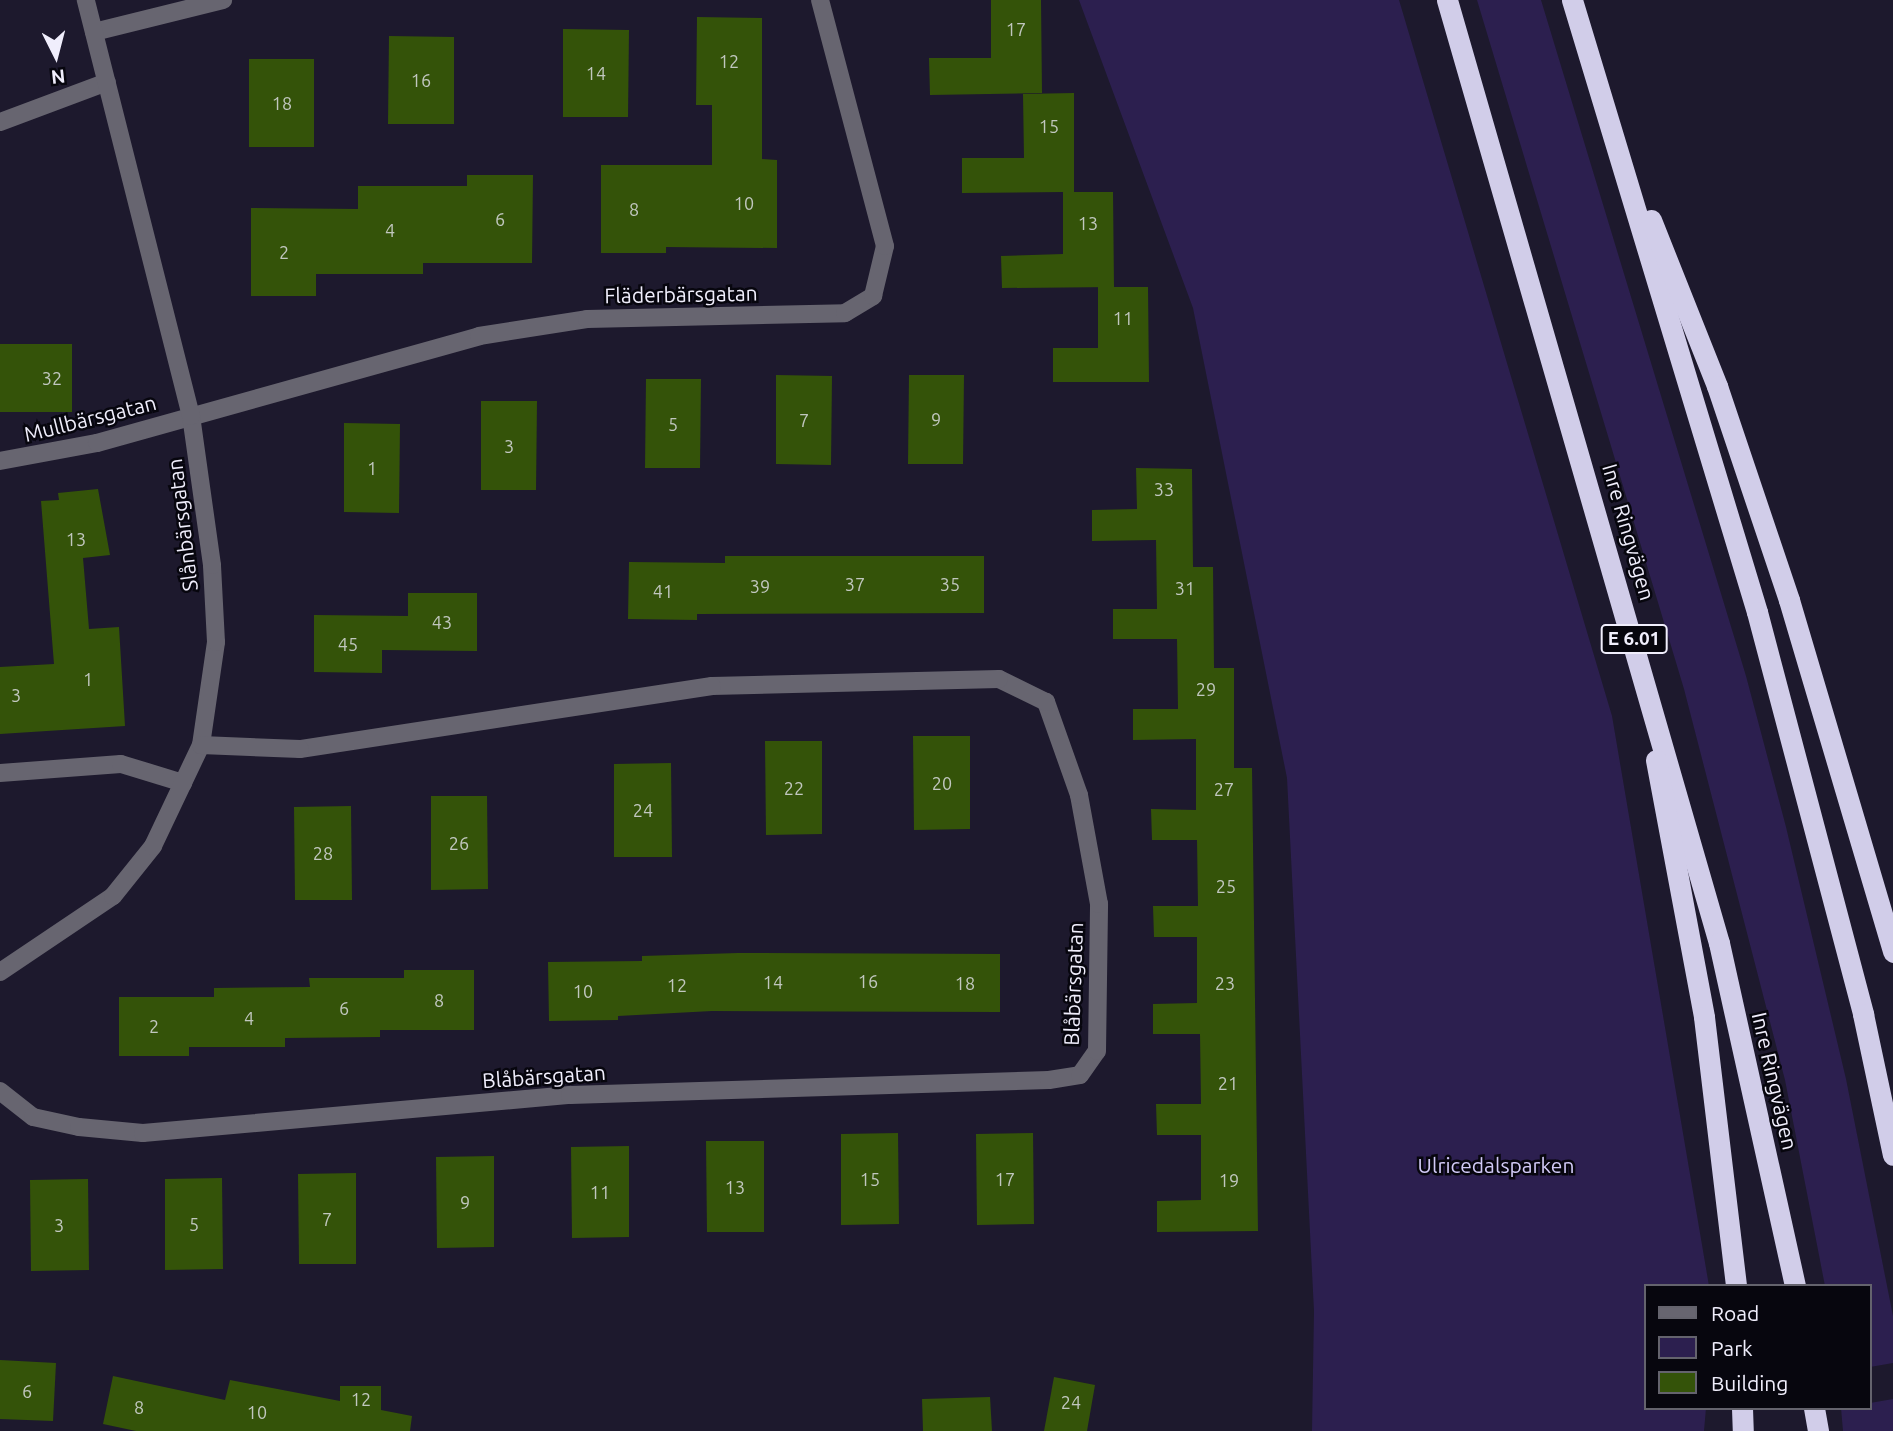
<!DOCTYPE html>
<meta charset="utf-8">
<style>
body{margin:0}
#map{position:relative;width:1893px;height:1431px;overflow:hidden;background:#1d192d;font-family:Ubuntu,sans-serif}
div>[style]{position:absolute}
.green>*{inset:0;background:#2c1f4f}
.building>*{inset:0;background:#345309}
.minor>*{height:18px;margin:-9px;padding:0 9px;transform-origin:9px;border-radius:9px;background:#676570}
.highway>*{height:21px;margin:-10.5px;padding:0 10.5px;transform-origin:10.5px;border-radius:10.5px;background:#d1cde9}
span{translate:-50% -50%;white-space:nowrap;text-align:center;line-height:1.15;-webkit-text-stroke:5px #07060e;paint-order:stroke}
.number-label{font-size:18px;color:#c1c7bf}
.number-label span{-webkit-text-stroke-width:0}
.shield-label span{padding:2px 5px;background:#07060e;border:2px solid;border-radius:5px;-webkit-text-stroke-width:0}
.shield-label{font-size:19px;color:#f0eefc;font-weight:700}
.street-label{font-size:21px;color:#f0eefc}
.park-label{font-size:21px;color:#d2caf7}
.legend{position:absolute;left:1644px;top:1284px;width:228px;height:126px;box-sizing:border-box;background:#07060e;border:2px solid #64636d;margin:0;padding:9px 12px;list-style:none;font-size:21px;color:#f0eefc}
.legend li{display:flex;align-items:center;gap:14px;height:35px}
.legend b{width:35px;border:2px solid #64636d}
.north{position:absolute;left:21px;top:21px;width:70px;height:70px;-webkit-text-stroke:5px #07060e;paint-order:stroke;rotate:174deg;font-size:19px;font-weight:700;line-height:28px;text-align:center;color:#f0eefc}
.north::after{content:'';display:block;margin:auto;width:24px;height:32px;background:#f0eefc;clip-path:polygon(50% 0,100% 100%,50% 72%,0 100%)}
</style>
<div id="map">
<div class="green">
<div style="clip-path:polygon(1079px 0,1399px 0,1612px 716px,1709px 1286px,1646px 1286px,1646px 1408px,1706px 1408px,1704px 1431px,1312px 1431px,1314px 1311px,1287px 778px,1193px 308px)"></div>
<div style="clip-path:polygon(1477px 0,1541px 0,1746px 676px,1786px 827px,1846px 1079px,1893px 1316px,1893px 1363px,1870px 1367px,1870px 1286px,1825px 1286px,1785px 1080px,1684px 689px)"></div>
<div style="clip-path:polygon(1893px 1399px,1893px 1431px,1843px 1431px,1841px 1408px,1870px 1408px,1870px 1403px)"></div>
</div>
<div class="building">
<div style="clip-path:polygon(991px 0,1041px 0,1042px 93px,930px 95px,929px 58px,991px 58px)"></div>
<div style="clip-path:polygon(697px 17px,762px 18px,762px 159px,777px 160px,777px 248px,666px 247px,666px 253px,601px 253px,601px 165px,712px 165px,712px 105px,696px 105px)"></div>
<div style="clip-path:polygon(563px 29px,629px 30px,628px 117px,563px 117px)"></div>
<div style="clip-path:polygon(389px 36px,454px 37px,454px 124px,388px 124px)"></div>
<div style="clip-path:polygon(249px 59px,314px 59px,314px 147px,249px 147px)"></div>
<div style="clip-path:polygon(1074px 93px,1074px 192px,1113px 192px,1114px 287px,1002px 288px,1001px 256px,1063px 254px,1063px 192px,962px 193px,962px 158px,1024px 158px,1023px 94px)"></div>
<div style="clip-path:polygon(467px 175px,533px 175px,532px 263px,423px 263px,423px 274px,316px 274px,316px 296px,251px 296px,251px 208px,358px 209px,358px 186px,467px 186px)"></div>
<div style="clip-path:polygon(1098px 287px,1148px 287px,1149px 382px,1053px 382px,1053px 348px,1098px 348px)"></div>
<div style="clip-path:polygon(0 344px,72px 344px,72px 412px,0 412px)"></div>
<div style="clip-path:polygon(776px 375px,832px 376px,831px 465px,776px 464px)"></div>
<div style="clip-path:polygon(909px 375px,964px 375px,963px 464px,908px 464px)"></div>
<div style="clip-path:polygon(646px 379px,701px 379px,700px 468px,645px 468px)"></div>
<div style="clip-path:polygon(481px 401px,537px 401px,536px 490px,481px 490px)"></div>
<div style="clip-path:polygon(344px 423px,400px 424px,399px 513px,344px 512px)"></div>
<div style="clip-path:polygon(1136px 468px,1192px 469px,1193px 567px,1213px 567px,1214px 668px,1234px 668px,1234px 768px,1252px 768px,1258px 1231px,1157px 1232px,1157px 1201px,1201px 1200px,1201px 1135px,1157px 1135px,1156px 1104px,1201px 1104px,1200px 1034px,1153px 1034px,1153px 1004px,1197px 1003px,1197px 937px,1154px 937px,1153px 906px,1198px 906px,1197px 840px,1152px 840px,1151px 809px,1196px 810px,1196px 739px,1133px 740px,1133px 709px,1178px 709px,1177px 639px,1113px 639px,1113px 609px,1157px 609px,1156px 540px,1092px 541px,1092px 510px,1137px 509px)"></div>
<div style="clip-path:polygon(98px 489px,110px 555px,83px 558px,89px 629px,119px 627px,125px 726px,0 734px,0 667px,54px 664px,41px 501px,59px 500px,58px 493px)"></div>
<div style="clip-path:polygon(725px 556px,984px 556px,984px 613px,697px 614px,697px 620px,628px 619px,629px 562px,725px 563px)"></div>
<div style="clip-path:polygon(408px 593px,477px 593px,477px 651px,382px 650px,382px 673px,314px 672px,314px 615px,408px 616px)"></div>
<div style="clip-path:polygon(913px 736px,970px 736px,970px 829px,914px 830px)"></div>
<div style="clip-path:polygon(765px 741px,822px 741px,822px 834px,766px 835px)"></div>
<div style="clip-path:polygon(671px 763px,672px 857px,614px 857px,614px 764px)"></div>
<div style="clip-path:polygon(431px 796px,487px 796px,488px 889px,431px 890px)"></div>
<div style="clip-path:polygon(351px 806px,352px 900px,295px 900px,294px 807px)"></div>
<div style="clip-path:polygon(738px 953px,1000px 954px,1000px 1012px,712px 1011px,618px 1016px,618px 1020px,549px 1021px,548px 962px,642px 961px,642px 956px)"></div>
<div style="clip-path:polygon(404px 970px,474px 970px,474px 1030px,380px 1030px,380px 1037px,285px 1038px,285px 1047px,189px 1047px,189px 1056px,119px 1056px,119px 997px,214px 997px,214px 988px,310px 987px,309px 978px,404px 978px)"></div>
<div style="clip-path:polygon(898px 1133px,899px 1224px,841px 1225px,841px 1134px)"></div>
<div style="clip-path:polygon(1033px 1133px,1034px 1224px,977px 1225px,976px 1134px)"></div>
<div style="clip-path:polygon(706px 1141px,764px 1141px,764px 1232px,707px 1232px)"></div>
<div style="clip-path:polygon(629px 1146px,629px 1237px,572px 1238px,571px 1147px)"></div>
<div style="clip-path:polygon(494px 1156px,494px 1247px,437px 1248px,436px 1157px)"></div>
<div style="clip-path:polygon(356px 1173px,356px 1264px,299px 1264px,298px 1174px)"></div>
<div style="clip-path:polygon(222px 1178px,223px 1269px,165px 1270px,165px 1179px)"></div>
<div style="clip-path:polygon(88px 1179px,89px 1270px,31px 1271px,30px 1180px)"></div>
<div style="clip-path:polygon(0 1360px,56px 1363px,53px 1421px,0 1419px)"></div>
<div style="clip-path:polygon(113px 1376px,225px 1400px,230px 1380px,340px 1401px,340px 1386px,381px 1386px,381px 1410px,412px 1416px,410px 1431px,136px 1431px,103px 1424px)"></div>
<div style="clip-path:polygon(1054px 1377px,1095px 1385px,1087px 1431px,1044px 1431px)"></div>
<div style="clip-path:polygon(990px 1397px,992px 1431px,923px 1431px,922px 1399px)"></div>
</div>
<div class="minor">
<div style="left:94px;top:32px;width:133px;rotate:-13.9deg"></div>
<div style="left:0;top:122px;width:114px;rotate:-20.5deg"></div>
<div style="left:0;top:461px;width:99px;rotate:-10.5deg"></div>
<div style="left:97px;top:443px;width:397px;rotate:-15.6deg"></div>
<div style="left:479px;top:336px;width:109px;rotate:-8.9deg"></div>
<div style="left:587px;top:319px;width:258px;rotate:-1.3deg"></div>
<div style="left:845px;top:313px;width:33px;rotate:-31deg"></div>
<div style="left:873px;top:296px;width:51px;rotate:-76.5deg"></div>
<div style="left:885px;top:246px;width:254px;rotate:-104.8deg"></div>
<div style="left:0;top:773px;width:121px;rotate:-4.3deg"></div>
<div style="left:121px;top:764px;width:65px;rotate:17deg"></div>
<div style="left:0;top:972px;width:136px;rotate:-33.9deg"></div>
<div style="left:113px;top:896px;width:64px;rotate:-51.3deg"></div>
<div style="left:153px;top:846px;width:112px;rotate:-64.6deg"></div>
<div style="left:201px;top:745px;width:104px;rotate:-81.7deg"></div>
<div style="left:216px;top:642px;width:77px;rotate:-93deg"></div>
<div style="left:212px;top:565px;width:150px;rotate:-98deg"></div>
<div style="left:191px;top:416px;width:429px;rotate:-104.2deg"></div>
<div style="left:0;top:1091px;width:42px;rotate:38.2deg"></div>
<div style="left:33px;top:1117px;width:47px;rotate:12.3deg"></div>
<div style="left:79px;top:1127px;width:64px;rotate:5.4deg"></div>
<div style="left:143px;top:1133px;width:429px;rotate:-5.1deg"></div>
<div style="left:570px;top:1095px;width:479px;rotate:-1.8deg"></div>
<div style="left:1049px;top:1080px;width:31px;rotate:-9deg"></div>
<div style="left:1080px;top:1075px;width:29px;rotate:-55deg"></div>
<div style="left:1097px;top:1051px;width:147px;rotate:-89.2deg"></div>
<div style="left:1099px;top:904px;width:111px;rotate:-100.4deg"></div>
<div style="left:1079px;top:795px;width:99px;rotate:-109.5deg"></div>
<div style="left:1046px;top:702px;width:52px;rotate:-153.9deg"></div>
<div style="left:999px;top:679px;width:287px;rotate:178.6deg"></div>
<div style="left:712px;top:686px;width:417px;rotate:171.3deg"></div>
<div style="left:300px;top:749px;width:99px;rotate:-177.7deg"></div>
</div>
<div class="highway">
<div style="left:1447px;top:0;width:981px;rotate:73.91deg"></div>
<div style="left:1719px;top:943px;width:351px;rotate:77.5deg"></div>
<div style="left:1572px;top:0;width:639px;rotate:73.18deg"></div>
<div style="left:1757px;top:612px;width:416px;rotate:75.2deg"></div>
<div style="left:1863px;top:1014px;width:144px;rotate:78deg"></div>
<div style="left:1651px;top:220px;width:179px;rotate:68.3deg"></div>
<div style="left:1717px;top:386px;width:226px;rotate:71.4deg"></div>
<div style="left:1789px;top:600px;width:367px;rotate:73.5deg"></div>
<div style="left:1656px;top:760px;width:261px;rotate:79.4deg"></div>
<div style="left:1704px;top:1017px;width:271px;rotate:83.2deg"></div>
<div style="left:1742px;top:1408px;width:23px;rotate:88deg"></div>
<div style="left:1814px;top:1408px;width:23px;rotate:80deg"></div>
</div>
<div class="number-label">
<span style="left:1016px;top:29px">17</span>
<span style="left:729px;top:61px">12</span>
<span style="left:596px;top:73px">14</span>
<span style="left:421px;top:80px">16</span>
<span style="left:282px;top:103px">18</span>
<span style="left:1049px;top:126px">15</span>
<span style="left:744px;top:203px">10</span>
<span style="left:634px;top:209px">8</span>
<span style="left:500px;top:219px">6</span>
<span style="left:1088px;top:223px">13</span>
<span style="left:390px;top:230px">4</span>
<span style="left:284px;top:252px">2</span>
<span style="left:1123px;top:318px">11</span>
<span style="left:52px;top:378px">32</span>
<span style="left:936px;top:419px">9</span>
<span style="left:804px;top:420px">7</span>
<span style="left:673px;top:424px">5</span>
<span style="left:509px;top:446px">3</span>
<span style="left:372px;top:468px">1</span>
<span style="left:1164px;top:489px">33</span>
<span style="left:76px;top:539px">13</span>
<span style="left:855px;top:584px">37</span>
<span style="left:950px;top:584px">35</span>
<span style="left:760px;top:586px">39</span>
<span style="left:1185px;top:588px">31</span>
<span style="left:663px;top:591px">41</span>
<span style="left:442px;top:622px">43</span>
<span style="left:348px;top:644px">45</span>
<span style="left:88px;top:679px">1</span>
<span style="left:1206px;top:689px">29</span>
<span style="left:16px;top:695px">3</span>
<span style="left:942px;top:783px">20</span>
<span style="left:794px;top:788px">22</span>
<span style="left:1224px;top:789px">27</span>
<span style="left:643px;top:810px">24</span>
<span style="left:459px;top:843px">26</span>
<span style="left:323px;top:853px">28</span>
<span style="left:1226px;top:886px">25</span>
<span style="left:868px;top:981px">16</span>
<span style="left:773px;top:982px">14</span>
<span style="left:965px;top:983px">18</span>
<span style="left:1225px;top:983px">23</span>
<span style="left:677px;top:985px">12</span>
<span style="left:583px;top:991px">10</span>
<span style="left:439px;top:1000px">8</span>
<span style="left:344px;top:1008px">6</span>
<span style="left:249px;top:1018px">4</span>
<span style="left:154px;top:1026px">2</span>
<span style="left:1228px;top:1083px">21</span>
<span style="left:870px;top:1179px">15</span>
<span style="left:1005px;top:1179px">17</span>
<span style="left:1229px;top:1180px">19</span>
<span style="left:735px;top:1187px">13</span>
<span style="left:600px;top:1192px">11</span>
<span style="left:465px;top:1202px">9</span>
<span style="left:327px;top:1219px">7</span>
<span style="left:194px;top:1224px">5</span>
<span style="left:59px;top:1225px">3</span>
<span style="left:27px;top:1391px">6</span>
<span style="left:361px;top:1399px">12</span>
<span style="left:1071px;top:1402px">24</span>
<span style="left:139px;top:1407px">8</span>
<span style="left:257px;top:1412px">10</span>
</div>
<div class="shield-label">
<span style="left:1634px;top:639px">E 6.01</span>
</div>
<div class="street-label">
<span style="left:681px;top:294px;rotate:-1deg">Fläderbärsgatan</span>
<span style="left:90px;top:418px;rotate:-14deg">Mullbärsgatan</span>
<span style="left:182px;top:525px;rotate:-97deg">Slånbärsgatan</span>
<span style="left:1629px;top:532px;rotate:74deg">Inre Ringvägen</span>
<span style="left:1073px;top:984px;rotate:-88deg">Blåbärsgatan</span>
<span style="left:544px;top:1076px;rotate:-4deg">Blåbärsgatan</span>
<span style="left:1775px;top:1081px;rotate:77deg">Inre Ringvägen</span>
</div>
<div class="park-label">
<span style="left:1496px;top:1165px">Ulricedalsparken</span>
</div>
<ul class="legend">
<li><b style="height:9px;background:#676570"></b>Road</li>
<li><b style="height:19px;background:#2c1f4f"></b>Park</li>
<li><b style="height:19px;background:#345309"></b>Building</li>
</ul>
<div class="north">N</div>
</div>
